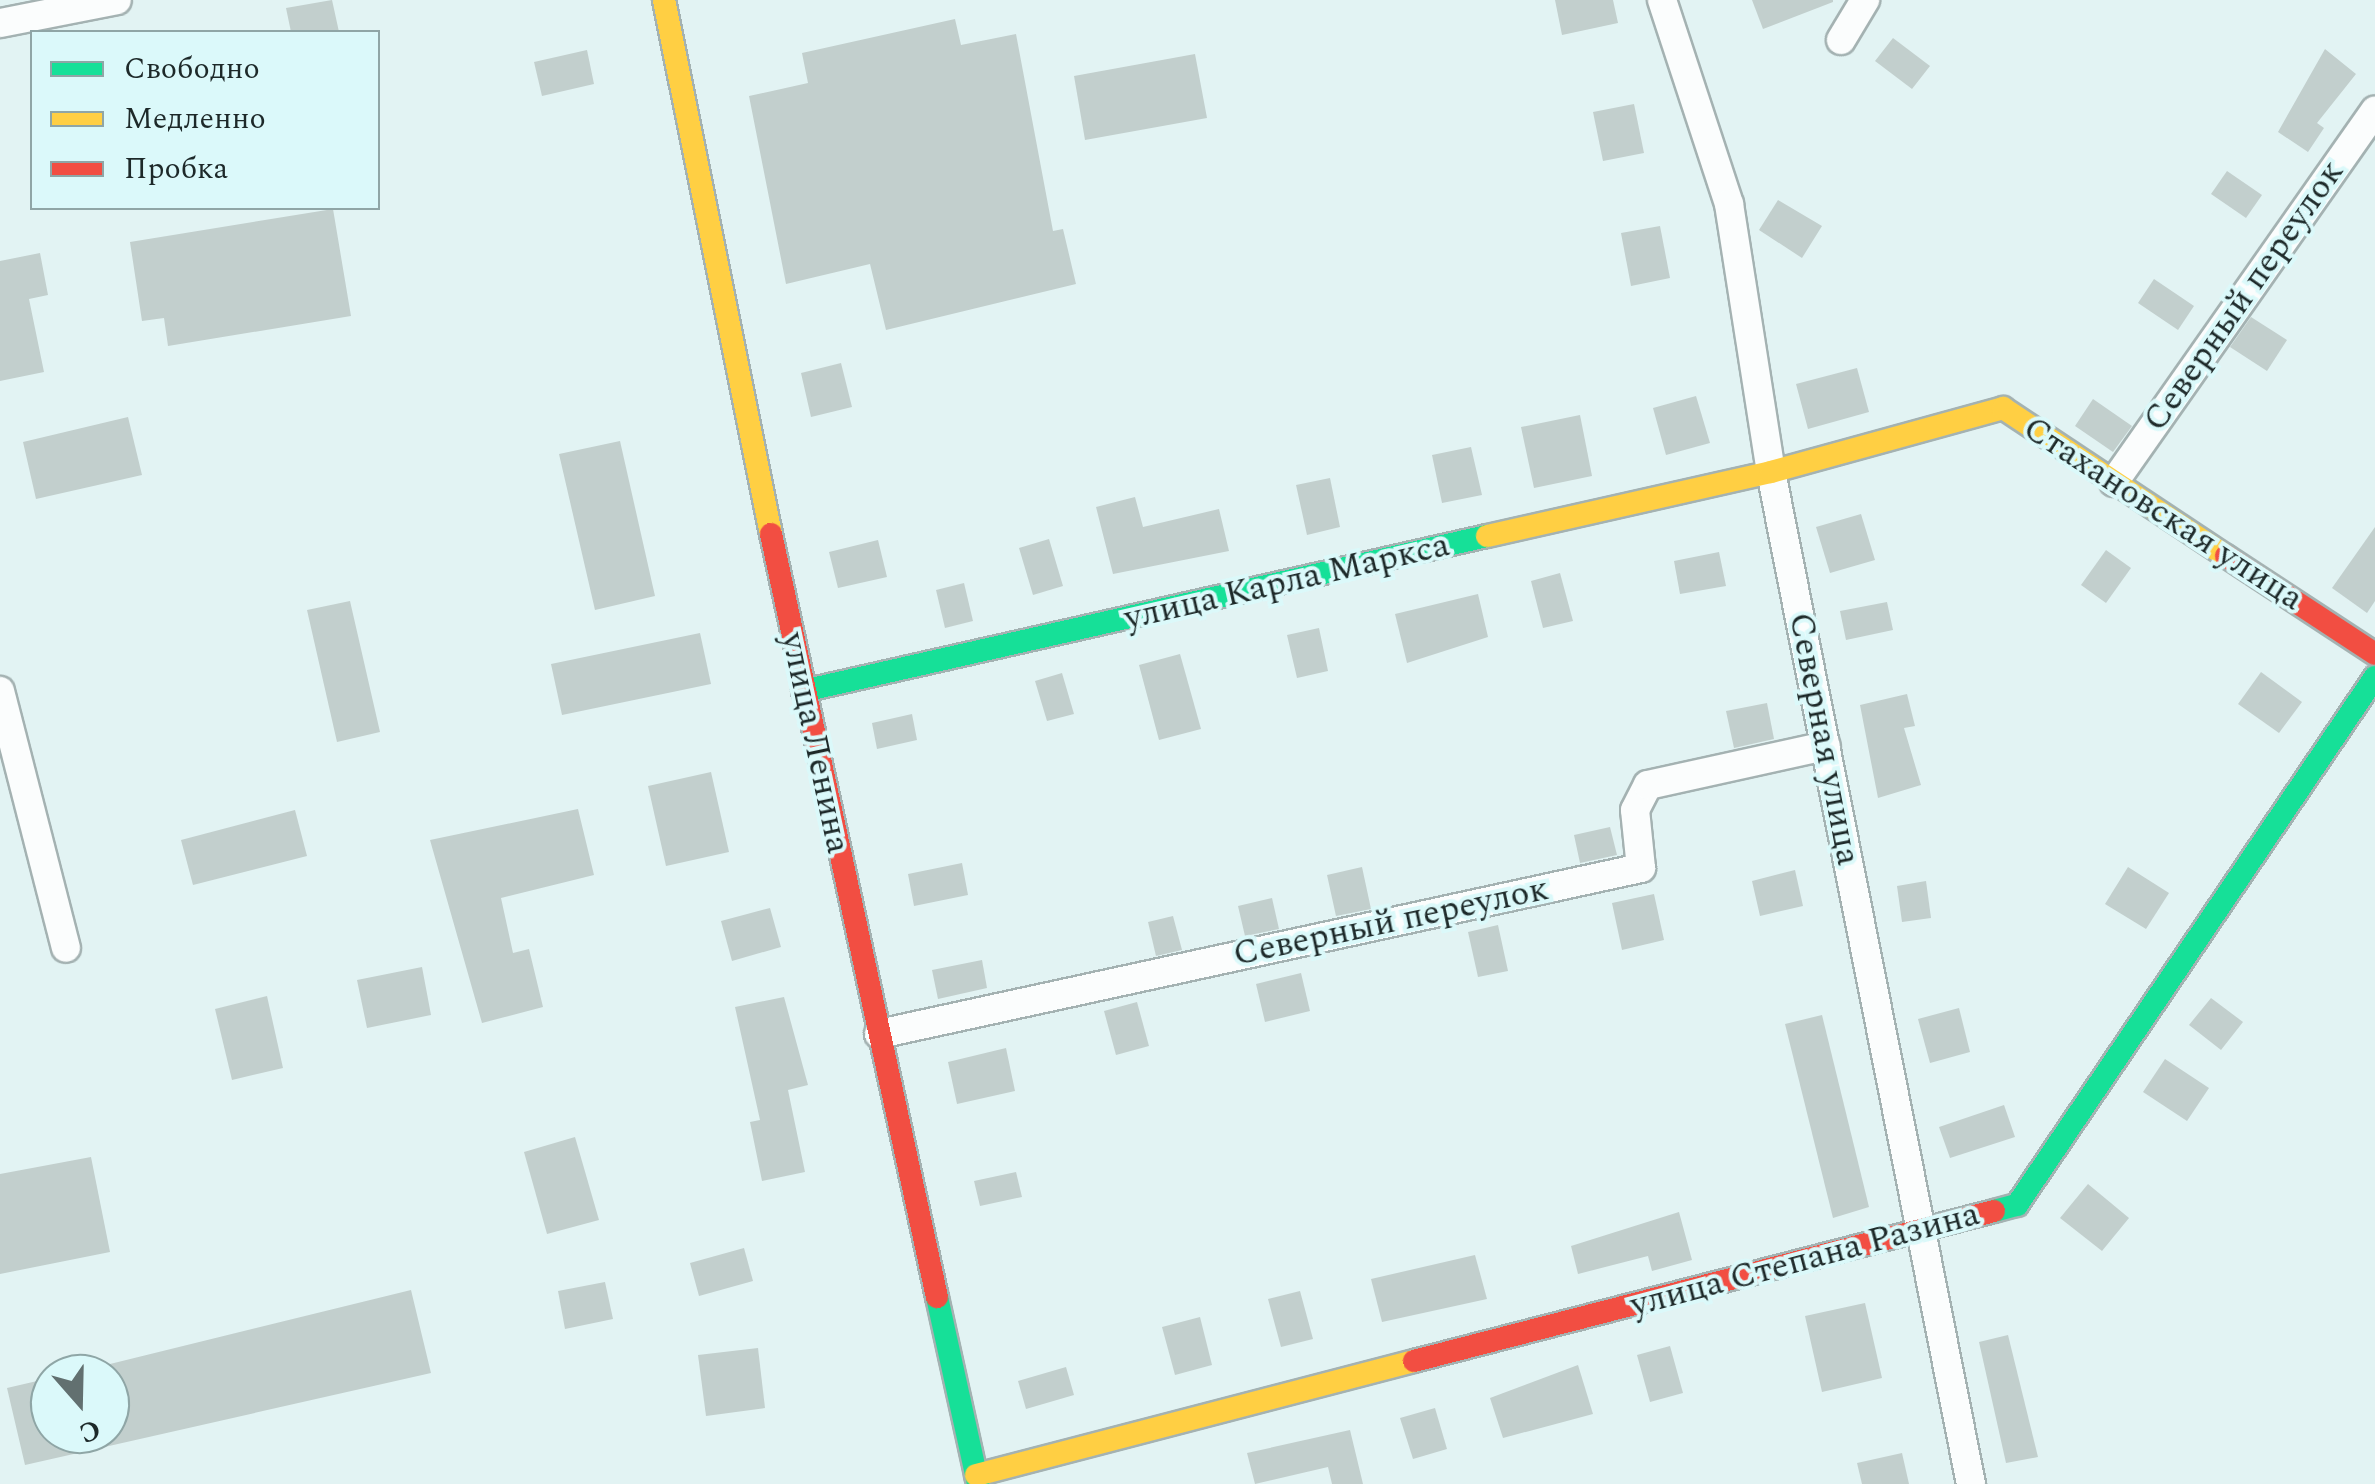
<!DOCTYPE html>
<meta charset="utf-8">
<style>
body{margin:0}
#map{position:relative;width:2375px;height:1484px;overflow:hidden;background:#e2f3f3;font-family:Spectral,serif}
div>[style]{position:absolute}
.building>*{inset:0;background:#c2cfcd}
.roads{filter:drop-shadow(2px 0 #a4b2b2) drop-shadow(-2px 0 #a4b2b2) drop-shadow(0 2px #a4b2b2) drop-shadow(0 -2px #a4b2b2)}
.street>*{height:28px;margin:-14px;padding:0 14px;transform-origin:14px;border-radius:14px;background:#fbfdfd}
.fast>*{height:22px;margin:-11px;padding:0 11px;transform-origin:11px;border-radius:11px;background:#16e098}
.slow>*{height:22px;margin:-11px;padding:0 11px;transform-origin:11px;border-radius:11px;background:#ffcf43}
.jam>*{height:22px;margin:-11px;padding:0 11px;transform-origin:11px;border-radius:11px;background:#f24e42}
span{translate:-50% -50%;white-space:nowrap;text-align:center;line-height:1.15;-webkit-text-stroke:8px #dbf9fa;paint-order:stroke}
.street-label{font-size:35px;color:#1d2929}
.legend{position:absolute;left:30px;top:30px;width:350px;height:180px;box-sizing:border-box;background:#dbf9fa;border:2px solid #8fa6a6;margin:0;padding:12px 18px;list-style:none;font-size:30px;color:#1d2929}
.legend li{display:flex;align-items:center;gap:20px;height:50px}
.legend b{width:50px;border:2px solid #8fa6a6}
.north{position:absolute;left:30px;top:1354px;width:100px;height:100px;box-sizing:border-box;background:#dbf9fa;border:2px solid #8fa6a6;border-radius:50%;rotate:160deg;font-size:28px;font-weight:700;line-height:40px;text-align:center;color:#1d2929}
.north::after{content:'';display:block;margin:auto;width:35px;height:45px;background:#627070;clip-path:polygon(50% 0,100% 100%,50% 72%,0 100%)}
</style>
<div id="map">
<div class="building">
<div style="clip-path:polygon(332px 0,339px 32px,291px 32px,286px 8px)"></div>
<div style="clip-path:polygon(1555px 0,1613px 0,1618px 23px,1562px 35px)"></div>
<div style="clip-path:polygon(1752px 0,1833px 0,1833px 2px,1763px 29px)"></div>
<div style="clip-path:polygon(955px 19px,961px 45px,1016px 34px,1053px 231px,1063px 229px,1076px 284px,886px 330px,870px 264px,786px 284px,749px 96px,808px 83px,802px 53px)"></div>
<div style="clip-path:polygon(1893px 38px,1930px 66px,1912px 89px,1875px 61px)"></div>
<div style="clip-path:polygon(2325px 49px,2356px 74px,2317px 123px,2324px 128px,2308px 152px,2278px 132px)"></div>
<div style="clip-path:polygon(587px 50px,594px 84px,542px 96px,534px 62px)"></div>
<div style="clip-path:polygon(1195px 54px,1207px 118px,1085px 140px,1074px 76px)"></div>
<div style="clip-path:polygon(1634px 104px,1644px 153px,1603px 161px,1593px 112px)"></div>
<div style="clip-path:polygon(2227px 171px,2262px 195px,2246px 218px,2211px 194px)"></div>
<div style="clip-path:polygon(1778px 200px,1822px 226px,1802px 258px,1759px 230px)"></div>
<div style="clip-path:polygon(333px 209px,351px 316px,168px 346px,164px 318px,142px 321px,130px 242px)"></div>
<div style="clip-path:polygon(1660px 226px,1670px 278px,1631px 286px,1621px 233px)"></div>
<div style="clip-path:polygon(40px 253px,48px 295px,29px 299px,44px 372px,0 381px,0 261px)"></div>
<div style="clip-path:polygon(2154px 279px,2194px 306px,2178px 330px,2138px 303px)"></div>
<div style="clip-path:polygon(2251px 317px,2287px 340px,2267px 371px,2230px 347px)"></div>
<div style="clip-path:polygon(841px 363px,852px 407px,811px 417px,801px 373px)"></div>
<div style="clip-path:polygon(1857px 368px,1869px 412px,1808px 429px,1796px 384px)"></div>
<div style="clip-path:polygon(1696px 396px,1710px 443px,1666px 455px,1653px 408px)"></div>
<div style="clip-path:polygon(2093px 399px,2132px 426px,2113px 452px,2075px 426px)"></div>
<div style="clip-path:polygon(1580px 415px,1592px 476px,1534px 488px,1521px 427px)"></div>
<div style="clip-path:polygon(128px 417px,142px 475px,36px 499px,23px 442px)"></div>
<div style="clip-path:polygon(620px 441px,655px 596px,595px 610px,559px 454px)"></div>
<div style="clip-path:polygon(1471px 447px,1482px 495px,1442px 503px,1432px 455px)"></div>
<div style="clip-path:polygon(1330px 478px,1340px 527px,1307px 535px,1296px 485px)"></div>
<div style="clip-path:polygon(1135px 497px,1143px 527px,1219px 509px,1229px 551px,1113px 574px,1096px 507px)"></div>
<div style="clip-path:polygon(1861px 514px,1875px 560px,1830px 573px,1816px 527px)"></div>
<div style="clip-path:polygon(2375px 527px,2375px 601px,2367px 613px,2332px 588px)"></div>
<div style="clip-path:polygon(1049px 539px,1063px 586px,1033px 595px,1019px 548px)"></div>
<div style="clip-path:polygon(878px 540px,887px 577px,838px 588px,829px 552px)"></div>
<div style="clip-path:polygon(2106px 550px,2131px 568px,2106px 603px,2081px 585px)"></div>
<div style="clip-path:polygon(1719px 552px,1726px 586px,1680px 594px,1674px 561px)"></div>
<div style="clip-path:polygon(1560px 573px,1573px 621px,1543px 628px,1531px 581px)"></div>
<div style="clip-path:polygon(964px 583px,973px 621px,945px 628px,936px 590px)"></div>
<div style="clip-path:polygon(1478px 594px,1488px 637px,1407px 663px,1395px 614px)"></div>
<div style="clip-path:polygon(350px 601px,380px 732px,337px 742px,307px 610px)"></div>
<div style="clip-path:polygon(1887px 602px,1893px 630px,1846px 640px,1840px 611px)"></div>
<div style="clip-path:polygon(1319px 628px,1328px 671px,1297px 678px,1287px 635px)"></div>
<div style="clip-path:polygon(700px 633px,711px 684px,562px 715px,551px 664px)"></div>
<div style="clip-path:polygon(1180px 654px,1201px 729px,1159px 740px,1139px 665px)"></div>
<div style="clip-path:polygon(2261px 672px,2302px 702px,2279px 733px,2238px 704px)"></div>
<div style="clip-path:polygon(1062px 673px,1074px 714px,1047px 721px,1035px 681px)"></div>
<div style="clip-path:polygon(1907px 694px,1915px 726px,1904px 728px,1921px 785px,1878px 798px,1860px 705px)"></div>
<div style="clip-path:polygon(1767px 703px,1774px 739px,1734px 748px,1726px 711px)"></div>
<div style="clip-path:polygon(912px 714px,917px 740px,877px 749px,872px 723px)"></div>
<div style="clip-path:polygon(711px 772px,729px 852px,666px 866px,648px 786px)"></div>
<div style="clip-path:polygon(578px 809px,594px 875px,501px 898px,513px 953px,529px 949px,543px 1007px,482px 1023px,430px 840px)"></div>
<div style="clip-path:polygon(295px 810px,307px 856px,193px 885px,181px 840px)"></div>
<div style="clip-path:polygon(1610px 827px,1617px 855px,1580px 863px,1574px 835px)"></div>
<div style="clip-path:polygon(962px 863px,968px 895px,914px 906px,908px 874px)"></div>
<div style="clip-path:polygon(1362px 867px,1371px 909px,1336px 916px,1327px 875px)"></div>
<div style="clip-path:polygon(2128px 867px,2169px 893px,2146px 929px,2105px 904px)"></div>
<div style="clip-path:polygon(1795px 870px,1803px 906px,1760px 916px,1752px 881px)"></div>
<div style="clip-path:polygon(1926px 881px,1931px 918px,1902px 922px,1897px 886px)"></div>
<div style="clip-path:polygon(1654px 894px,1664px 940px,1622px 950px,1612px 903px)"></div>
<div style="clip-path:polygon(1272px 898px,1279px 929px,1245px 936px,1238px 906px)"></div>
<div style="clip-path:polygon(770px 908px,781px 947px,732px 961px,721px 921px)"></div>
<div style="clip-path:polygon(1173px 916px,1182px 950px,1156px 956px,1148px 922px)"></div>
<div style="clip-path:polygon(1498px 925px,1508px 971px,1478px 977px,1468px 932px)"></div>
<div style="clip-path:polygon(982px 960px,987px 988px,938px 999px,932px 970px)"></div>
<div style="clip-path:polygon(422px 967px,431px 1015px,367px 1028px,357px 980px)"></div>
<div style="clip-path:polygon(1301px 973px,1310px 1011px,1265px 1022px,1256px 984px)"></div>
<div style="clip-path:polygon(267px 996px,283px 1068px,232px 1080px,215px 1009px)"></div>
<div style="clip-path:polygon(784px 997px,808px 1085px,788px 1090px,805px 1172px,762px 1181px,750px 1122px,760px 1120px,735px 1007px)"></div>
<div style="clip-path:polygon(2211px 998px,2243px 1022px,2221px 1050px,2189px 1025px)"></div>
<div style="clip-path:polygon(1137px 1002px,1149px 1046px,1116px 1055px,1104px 1011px)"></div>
<div style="clip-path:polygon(1959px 1008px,1970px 1052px,1930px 1063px,1918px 1019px)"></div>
<div style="clip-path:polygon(1822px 1015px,1869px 1207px,1833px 1218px,1785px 1024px)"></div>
<div style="clip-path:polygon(1006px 1048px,1015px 1091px,957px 1104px,948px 1062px)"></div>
<div style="clip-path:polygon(2165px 1059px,2209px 1088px,2187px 1121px,2143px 1092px)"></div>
<div style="clip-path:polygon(2004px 1105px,2015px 1137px,1950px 1158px,1939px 1127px)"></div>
<div style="clip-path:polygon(575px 1137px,599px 1220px,547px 1234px,524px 1152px)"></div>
<div style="clip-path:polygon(91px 1157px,110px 1252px,0 1274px,0 1174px)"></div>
<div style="clip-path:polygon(1016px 1172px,1022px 1197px,980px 1206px,974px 1181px)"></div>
<div style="clip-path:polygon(2088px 1184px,2129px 1218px,2102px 1251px,2060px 1218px)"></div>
<div style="clip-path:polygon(1679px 1212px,1692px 1260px,1652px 1271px,1648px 1256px,1578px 1274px,1571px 1246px)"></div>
<div style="clip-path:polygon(744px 1248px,753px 1281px,699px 1296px,690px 1263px)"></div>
<div style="clip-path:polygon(1475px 1255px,1487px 1299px,1382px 1322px,1371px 1279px)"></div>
<div style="clip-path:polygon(605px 1282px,613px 1319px,565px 1329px,558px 1291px)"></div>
<div style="clip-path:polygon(411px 1290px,431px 1373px,25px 1465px,7px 1388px,50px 1378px,50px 1434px,110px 1434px,110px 1364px)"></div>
<div style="clip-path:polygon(1300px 1291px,1313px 1339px,1281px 1347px,1268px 1299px)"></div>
<div style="clip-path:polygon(1865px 1303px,1882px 1378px,1822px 1392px,1805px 1316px)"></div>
<div style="clip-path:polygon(1200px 1317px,1212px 1365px,1175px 1375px,1162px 1327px)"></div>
<div style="clip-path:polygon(2008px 1335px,2038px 1457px,2006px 1463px,1979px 1342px)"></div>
<div style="clip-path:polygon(1670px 1346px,1683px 1393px,1650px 1402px,1637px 1355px)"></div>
<div style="clip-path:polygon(758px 1348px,765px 1408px,706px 1416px,698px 1355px)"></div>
<div style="clip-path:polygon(1578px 1365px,1593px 1414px,1503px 1438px,1490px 1398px)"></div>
<div style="clip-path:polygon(1066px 1367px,1074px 1395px,1026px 1409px,1018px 1381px)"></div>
<div style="clip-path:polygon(1435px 1408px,1447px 1449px,1413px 1459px,1400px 1418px)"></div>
<div style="clip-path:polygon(1350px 1430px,1363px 1484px,1332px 1484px,1328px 1467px,1255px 1484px,1247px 1453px)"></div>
<div style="clip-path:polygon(1902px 1453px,1909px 1484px,1862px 1484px,1857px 1463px)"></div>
</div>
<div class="roads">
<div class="street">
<div style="left:1662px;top:0;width:215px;rotate:71.8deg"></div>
<div style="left:1729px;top:204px;width:271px;rotate:81.1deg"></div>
<div style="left:1771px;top:472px;width:1032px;rotate:78.82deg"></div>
<div style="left:0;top:23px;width:119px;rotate:-11.1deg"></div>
<div style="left:1841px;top:40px;width:47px;rotate:-59deg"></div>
<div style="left:2114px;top:482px;width:454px;rotate:-54.9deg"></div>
<div style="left:0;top:691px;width:265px;rotate:75.6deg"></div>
<div style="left:879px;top:1034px;width:780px;rotate:-12.29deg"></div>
<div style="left:1641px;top:868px;width:58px;rotate:-95.9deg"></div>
<div style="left:1635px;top:810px;width:28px;rotate:-63deg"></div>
<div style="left:1648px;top:785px;width:182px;rotate:-12.4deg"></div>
</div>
<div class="fast">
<div style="left:803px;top:691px;width:701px;rotate:-12.77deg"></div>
<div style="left:1994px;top:1211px;width:24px;rotate:-15deg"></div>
<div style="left:2017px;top:1205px;width:638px;rotate:-55.86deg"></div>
<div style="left:937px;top:1297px;width:191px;rotate:77.6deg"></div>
</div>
<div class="slow">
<div style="left:664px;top:0;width:545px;rotate:78.67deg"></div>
<div style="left:1487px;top:536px;width:291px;rotate:-12.7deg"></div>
<div style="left:1771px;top:472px;width:241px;rotate:-15.4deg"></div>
<div style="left:2003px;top:408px;width:268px;rotate:33.6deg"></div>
<div style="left:976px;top:1475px;width:453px;rotate:-14.6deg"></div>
</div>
<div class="jam">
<div style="left:771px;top:534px;width:781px;rotate:77.73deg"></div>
<div style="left:2226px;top:556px;width:178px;rotate:33.3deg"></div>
<div style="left:1414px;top:1361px;width:599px;rotate:-14.5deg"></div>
</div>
</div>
<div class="street-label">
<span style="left:2244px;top:296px;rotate:-55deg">Северный переулок</span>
<span style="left:2163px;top:514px;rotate:33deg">Стахановская улица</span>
<span style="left:1287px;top:582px;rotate:-13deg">улица Карла Маркса</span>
<span style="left:1824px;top:739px;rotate:79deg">Северная улица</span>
<span style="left:815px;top:743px;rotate:78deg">улица Ленина</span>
<span style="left:1391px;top:922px;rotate:-12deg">Северный переулок</span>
<span style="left:1805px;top:1260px;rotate:-15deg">улица Степана Разина</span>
</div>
<ul class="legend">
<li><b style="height:12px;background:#16e098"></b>Свободно</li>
<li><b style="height:12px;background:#ffcf43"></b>Медленно</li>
<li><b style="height:12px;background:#f24e42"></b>Пробка</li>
</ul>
<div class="north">С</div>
</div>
